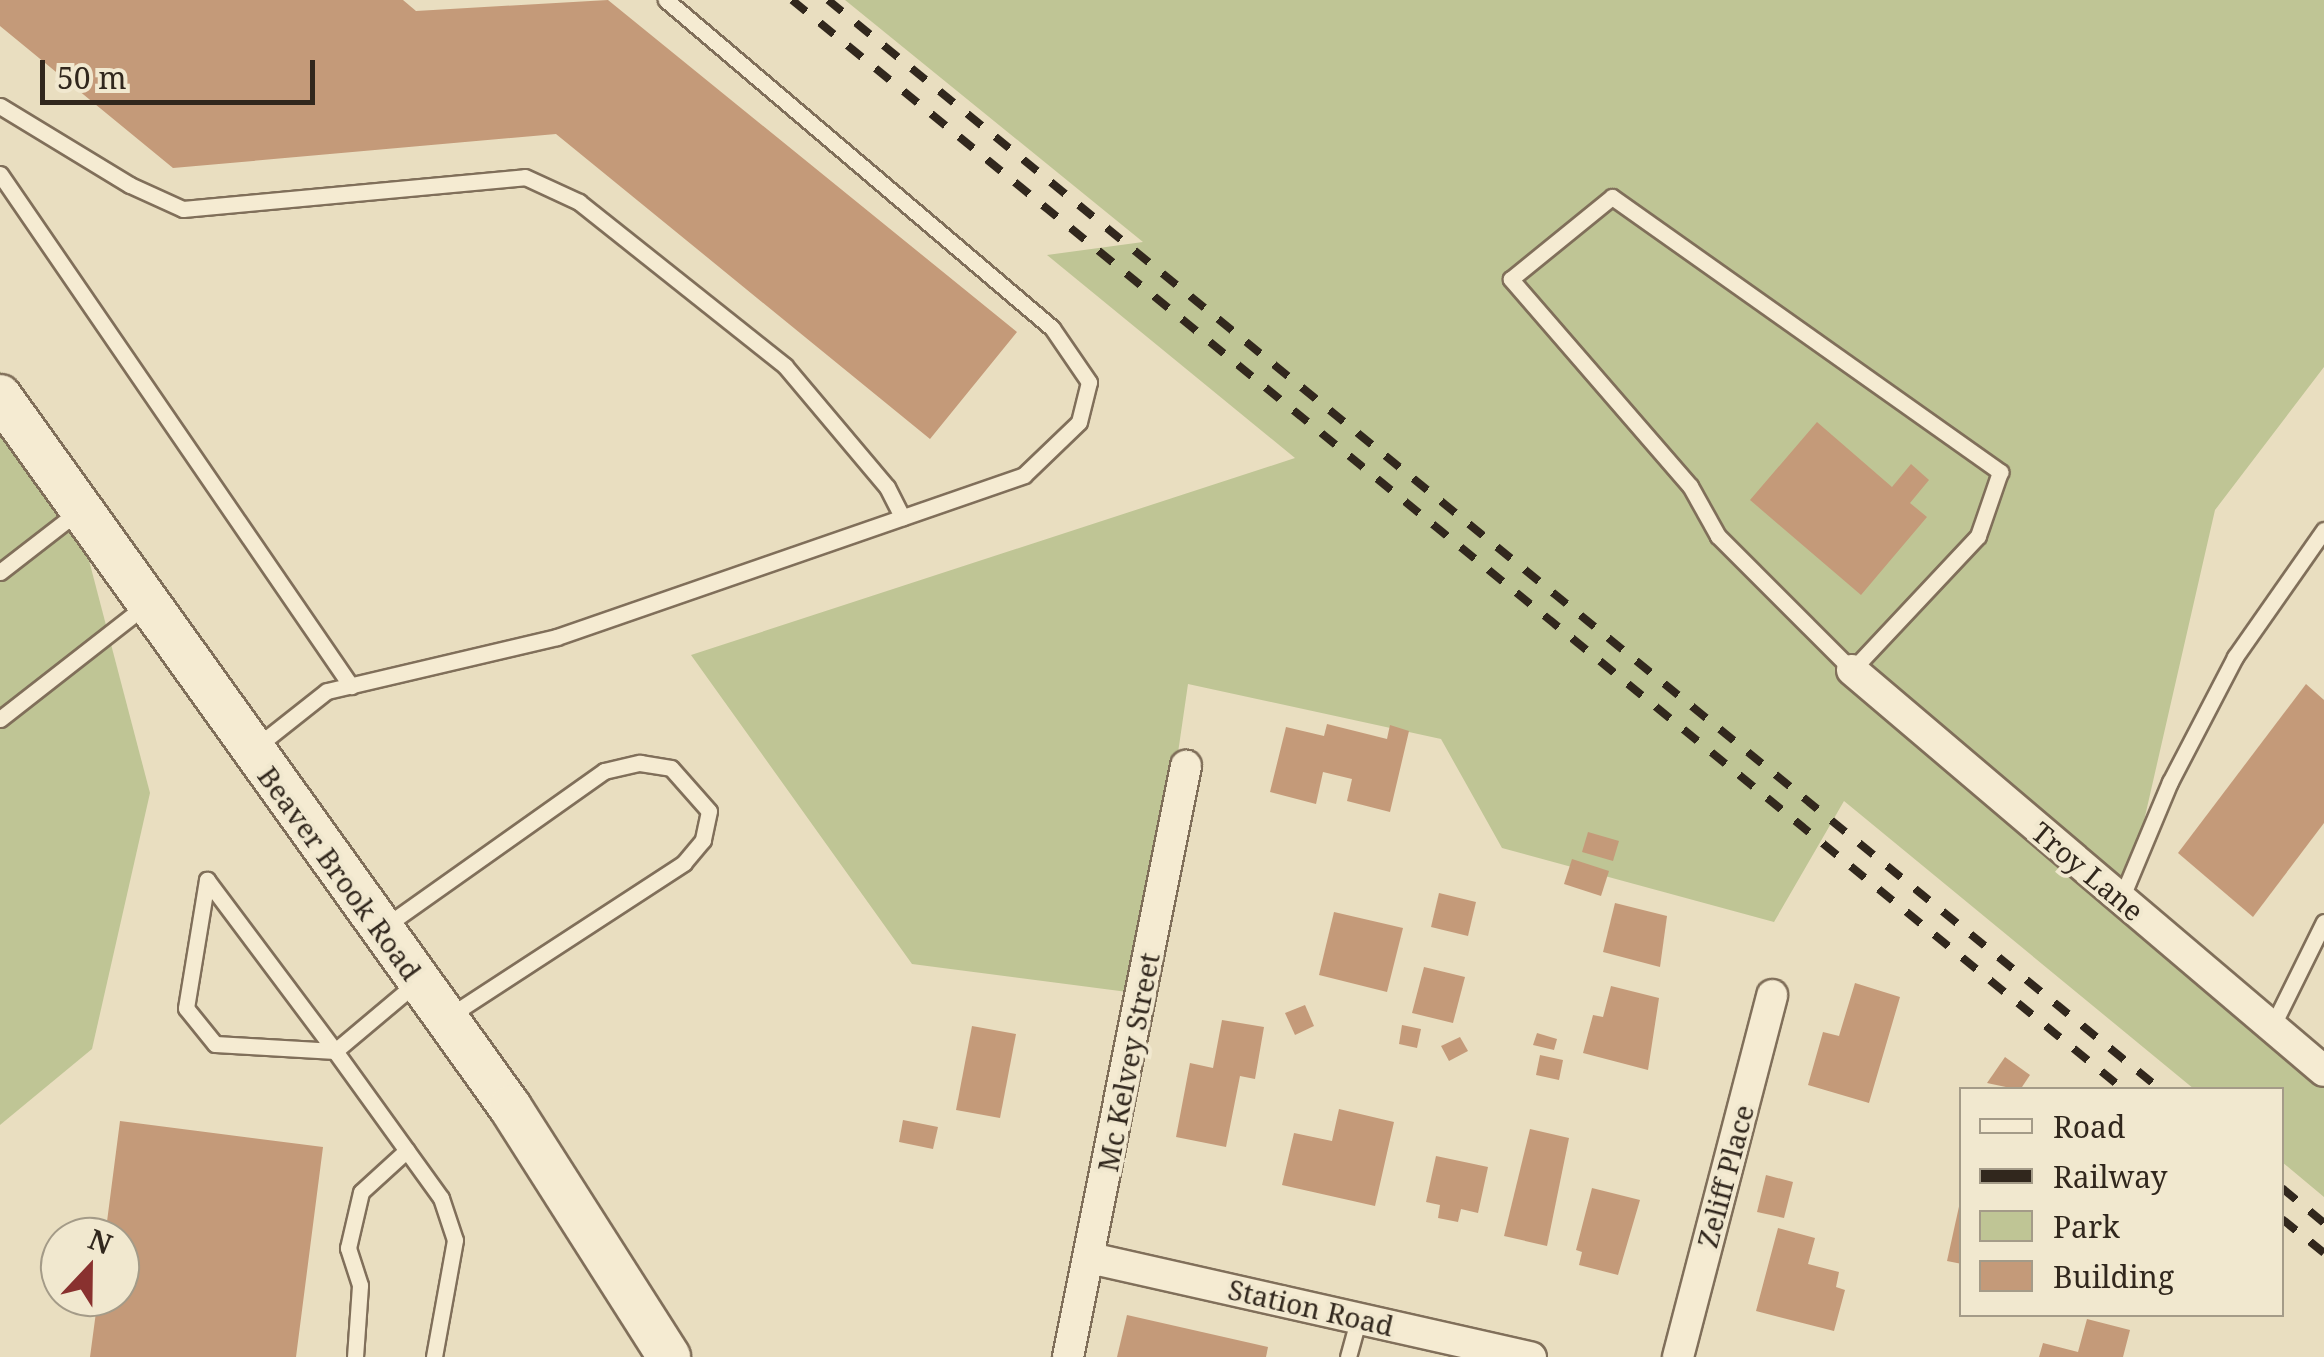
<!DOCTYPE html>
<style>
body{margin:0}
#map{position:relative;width:2324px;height:1357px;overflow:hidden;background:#e9dec0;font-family:"Noto Serif",serif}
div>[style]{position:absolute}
.green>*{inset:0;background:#bfc595}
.building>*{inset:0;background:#c49a79}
.roads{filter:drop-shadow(2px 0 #806f5a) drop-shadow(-2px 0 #806f5a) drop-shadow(0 2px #806f5a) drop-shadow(0 -2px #806f5a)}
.lane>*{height:15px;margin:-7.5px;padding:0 7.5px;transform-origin:7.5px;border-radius:7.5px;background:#f5ebd2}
.street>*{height:30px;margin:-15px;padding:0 15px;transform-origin:15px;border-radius:15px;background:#f5ebd2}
.secondary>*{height:42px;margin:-21px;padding:0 21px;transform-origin:21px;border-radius:21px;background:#f5ebd2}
.rail>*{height:8px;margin-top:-4px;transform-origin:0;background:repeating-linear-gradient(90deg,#31271d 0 18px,transparent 0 36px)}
span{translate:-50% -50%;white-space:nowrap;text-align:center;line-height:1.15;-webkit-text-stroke:8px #f1e8cf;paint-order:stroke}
.street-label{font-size:28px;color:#31271d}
.legend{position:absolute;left:1959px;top:1087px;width:325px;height:230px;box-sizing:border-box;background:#f1e8cf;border:2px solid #a49b88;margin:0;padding:12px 18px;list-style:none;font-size:30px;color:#31271d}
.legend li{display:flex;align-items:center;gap:20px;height:50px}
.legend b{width:50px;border:2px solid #a49b88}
.north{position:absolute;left:40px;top:1217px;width:100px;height:100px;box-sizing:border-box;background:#f1e8cf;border:2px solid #a49b88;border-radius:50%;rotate:22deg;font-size:28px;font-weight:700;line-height:40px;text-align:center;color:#31271d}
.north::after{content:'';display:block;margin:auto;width:35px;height:45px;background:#89312f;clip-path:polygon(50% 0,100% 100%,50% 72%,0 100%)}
.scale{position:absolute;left:40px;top:60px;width:275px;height:45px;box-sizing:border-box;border:5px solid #31271d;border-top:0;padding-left:12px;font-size:30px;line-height:35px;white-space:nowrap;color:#31271d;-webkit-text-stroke:8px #f1e8cf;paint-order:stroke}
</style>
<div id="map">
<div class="green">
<div style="clip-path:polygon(845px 0,2324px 0,2324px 367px,2215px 510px,2125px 904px,2324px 1074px,2324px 1197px,2282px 1162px,2282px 1090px,2194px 1089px,1844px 801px,1774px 922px,1502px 848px,1441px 739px,1188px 684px,1143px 994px,912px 964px,691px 655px,1295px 458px,1047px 255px,1143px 242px)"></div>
<div style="clip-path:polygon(0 371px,69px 484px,150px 793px,92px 1049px,0 1125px)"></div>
</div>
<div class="building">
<div style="clip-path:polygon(0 0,403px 0,416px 11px,608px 0,1017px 332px,930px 439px,556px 134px,173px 168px,0 26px)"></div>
<div style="clip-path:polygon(1817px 422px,1892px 487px,1911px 464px,1929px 480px,1910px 503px,1927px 517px,1861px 595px,1750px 500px)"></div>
<div style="clip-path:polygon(2306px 684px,2324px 700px,2324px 823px,2253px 917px,2178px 853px)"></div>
<div style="clip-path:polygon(1327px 724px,1387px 739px,1390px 725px,1409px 731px,1390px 812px,1347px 801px,1352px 779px,1323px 772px,1316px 804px,1270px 792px,1286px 727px,1324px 736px)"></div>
<div style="clip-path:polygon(1588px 832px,1619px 841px,1613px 861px,1582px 852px)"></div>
<div style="clip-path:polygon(1572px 859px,1609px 871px,1601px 896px,1564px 884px)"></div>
<div style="clip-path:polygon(1439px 893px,1476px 902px,1468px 936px,1431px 927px)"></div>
<div style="clip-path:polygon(1615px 903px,1667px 916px,1660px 967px,1603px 952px)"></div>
<div style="clip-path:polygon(1334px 912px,1403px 928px,1387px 992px,1319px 975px)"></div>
<div style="clip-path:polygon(1424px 967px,1465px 977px,1453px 1023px,1412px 1013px)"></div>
<div style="clip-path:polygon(1855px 983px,1900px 997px,1869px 1103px,1808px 1085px,1823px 1032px,1839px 1036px)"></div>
<div style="clip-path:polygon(1611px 986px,1659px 998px,1648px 1070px,1583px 1053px,1593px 1015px,1603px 1017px)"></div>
<div style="clip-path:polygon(1305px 1005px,1314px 1026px,1295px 1035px,1285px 1013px)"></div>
<div style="clip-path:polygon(1222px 1020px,1264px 1027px,1255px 1079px,1240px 1076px,1226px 1147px,1176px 1137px,1190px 1063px,1213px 1068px)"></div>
<div style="clip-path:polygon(1402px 1025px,1421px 1029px,1417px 1048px,1399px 1044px)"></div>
<div style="clip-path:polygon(972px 1026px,1016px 1034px,1000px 1118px,956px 1110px)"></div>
<div style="clip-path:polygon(1537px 1033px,1557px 1039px,1554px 1050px,1533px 1045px)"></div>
<div style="clip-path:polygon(1460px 1037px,1468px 1051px,1449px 1061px,1441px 1046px)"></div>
<div style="clip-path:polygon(1540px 1055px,1563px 1060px,1559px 1080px,1536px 1075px)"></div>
<div style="clip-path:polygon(2005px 1057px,2030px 1075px,2020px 1090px,1987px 1083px)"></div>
<div style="clip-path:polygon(1339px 1109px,1394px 1122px,1375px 1206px,1282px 1185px,1294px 1133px,1332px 1141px)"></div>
<div style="clip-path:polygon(903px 1120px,938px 1127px,933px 1149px,899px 1142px)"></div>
<div style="clip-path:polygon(120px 1121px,323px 1147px,296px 1357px,90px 1357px,98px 1297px,120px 1297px,120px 1237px,105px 1237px)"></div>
<div style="clip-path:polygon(1530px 1129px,1569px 1138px,1547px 1246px,1504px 1236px)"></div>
<div style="clip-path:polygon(1436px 1156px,1488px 1167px,1478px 1213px,1461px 1209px,1458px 1222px,1438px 1218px,1440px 1205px,1426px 1202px)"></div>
<div style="clip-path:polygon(1766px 1175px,1793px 1182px,1784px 1218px,1757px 1212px)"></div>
<div style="clip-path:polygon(1592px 1188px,1640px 1200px,1618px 1275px,1579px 1265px,1582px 1252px,1576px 1250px)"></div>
<div style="clip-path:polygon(1960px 1202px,1962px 1202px,1962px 1264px,1947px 1261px)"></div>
<div style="clip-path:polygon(1778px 1228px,1815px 1238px,1808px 1264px,1839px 1272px,1836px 1287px,1845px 1290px,1834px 1331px,1756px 1311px)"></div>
<div style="clip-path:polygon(1127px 1315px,1268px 1347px,1266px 1357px,1117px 1357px)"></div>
<div style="clip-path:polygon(2087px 1319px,2130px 1330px,2123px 1357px,2039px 1357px,2043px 1343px,2078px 1352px)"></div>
</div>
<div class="roads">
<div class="lane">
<div style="left:0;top:106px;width:152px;rotate:31.3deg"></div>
<div style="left:130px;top:185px;width:58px;rotate:24.4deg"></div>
<div style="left:183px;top:209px;width:343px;rotate:-5.3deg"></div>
<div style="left:525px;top:177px;width:60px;rotate:24.8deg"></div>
<div style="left:579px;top:202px;width:263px;rotate:38.5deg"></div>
<div style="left:785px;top:366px;width:158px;rotate:49.9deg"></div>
<div style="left:887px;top:487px;width:34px;rotate:63deg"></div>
<div style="left:0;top:174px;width:621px;rotate:55.57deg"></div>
<div style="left:1612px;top:197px;width:476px;rotate:35.3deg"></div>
<div style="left:2000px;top:472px;width:68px;rotate:109deg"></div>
<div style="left:1978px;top:536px;width:184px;rotate:133.2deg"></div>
<div style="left:1852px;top:670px;width:190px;rotate:-135deg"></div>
<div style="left:1718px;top:536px;width:57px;rotate:-119.2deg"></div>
<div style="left:1690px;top:486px;width:274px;rotate:-130.9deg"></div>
<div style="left:1511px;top:279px;width:130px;rotate:-39.1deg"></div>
<div style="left:0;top:572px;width:101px;rotate:-37.8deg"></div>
<div style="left:0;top:719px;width:187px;rotate:-38deg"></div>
<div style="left:256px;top:747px;width:90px;rotate:-38.3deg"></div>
<div style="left:327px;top:691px;width:236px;rotate:-13.2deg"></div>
<div style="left:557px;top:637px;width:494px;rotate:-19.1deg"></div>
<div style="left:1024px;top:475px;width:76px;rotate:-43.9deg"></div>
<div style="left:1079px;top:422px;width:41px;rotate:-76deg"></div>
<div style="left:1089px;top:382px;width:65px;rotate:-124.4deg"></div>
<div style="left:1052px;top:328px;width:507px;rotate:-139.64deg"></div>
<div style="left:2121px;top:899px;width:127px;rotate:-67.3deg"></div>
<div style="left:2170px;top:782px;width:141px;rotate:-62.5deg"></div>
<div style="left:2235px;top:657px;width:155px;rotate:-55deg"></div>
<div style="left:384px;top:927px;width:270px;rotate:-35.3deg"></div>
<div style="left:604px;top:771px;width:37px;rotate:-13deg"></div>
<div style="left:640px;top:763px;width:31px;rotate:9deg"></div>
<div style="left:671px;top:768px;width:57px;rotate:48.5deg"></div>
<div style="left:709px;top:811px;width:30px;rotate:102deg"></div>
<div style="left:703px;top:840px;width:30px;rotate:130deg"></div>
<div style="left:684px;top:863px;width:282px;rotate:146.9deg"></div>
<div style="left:416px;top:983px;width:106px;rotate:140deg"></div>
<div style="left:335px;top:1051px;width:120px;rotate:-176.7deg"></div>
<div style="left:215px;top:1044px;width:46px;rotate:-128.9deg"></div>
<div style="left:186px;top:1008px;width:130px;rotate:-80.7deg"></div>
<div style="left:207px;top:880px;width:214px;rotate:53.2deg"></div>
<div style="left:335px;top:1051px;width:181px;rotate:54.2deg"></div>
<div style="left:441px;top:1198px;width:44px;rotate:71.6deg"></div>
<div style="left:455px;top:1240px;width:119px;rotate:100.2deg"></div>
<div style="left:2272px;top:1027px;width:117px;rotate:-63.7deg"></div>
<div style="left:355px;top:1357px;width:72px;rotate:-86deg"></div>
<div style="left:360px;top:1285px;width:39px;rotate:-108deg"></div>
<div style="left:348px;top:1248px;width:57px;rotate:-76.9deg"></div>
<div style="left:361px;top:1192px;width:62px;rotate:-42.4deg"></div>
<div style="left:1348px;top:1357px;width:41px;rotate:-74.6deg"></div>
</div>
<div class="street">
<div style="left:1852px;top:670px;width:619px;rotate:40.35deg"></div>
<div style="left:1090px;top:1258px;width:452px;rotate:12.7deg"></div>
<div style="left:1068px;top:1357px;width:603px;rotate:-78.71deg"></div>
<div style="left:1678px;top:1357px;width:374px;rotate:-75.4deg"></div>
</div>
<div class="secondary">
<div style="left:0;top:396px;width:875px;rotate:54.35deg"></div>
<div style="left:510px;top:1107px;width:296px;rotate:57.5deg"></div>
</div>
</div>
<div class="rail">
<div style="left:792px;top:0;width:1721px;rotate:39.29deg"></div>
<div style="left:828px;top:0;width:1722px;rotate:39.27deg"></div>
<div style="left:2282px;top:1188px;width:55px;rotate:39.8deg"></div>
<div style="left:2282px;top:1219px;width:54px;rotate:39deg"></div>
</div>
<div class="street-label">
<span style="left:2088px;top:871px;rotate:40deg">Troy Lane</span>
<span style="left:340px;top:873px;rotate:54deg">Beaver Brook Road</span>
<span style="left:1128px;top:1062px;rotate:-79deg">Mc Kelvey Street</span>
<span style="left:1725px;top:1176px;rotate:-75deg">Zeliff Place</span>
<span style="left:1311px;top:1307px;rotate:13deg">Station Road</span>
</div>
<ul class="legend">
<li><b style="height:12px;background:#f5ebd2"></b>Road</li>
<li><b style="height:12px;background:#31271d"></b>Railway</li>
<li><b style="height:28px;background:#bfc595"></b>Park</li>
<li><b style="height:28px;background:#c49a79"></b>Building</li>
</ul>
<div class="north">N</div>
<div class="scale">50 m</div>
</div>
